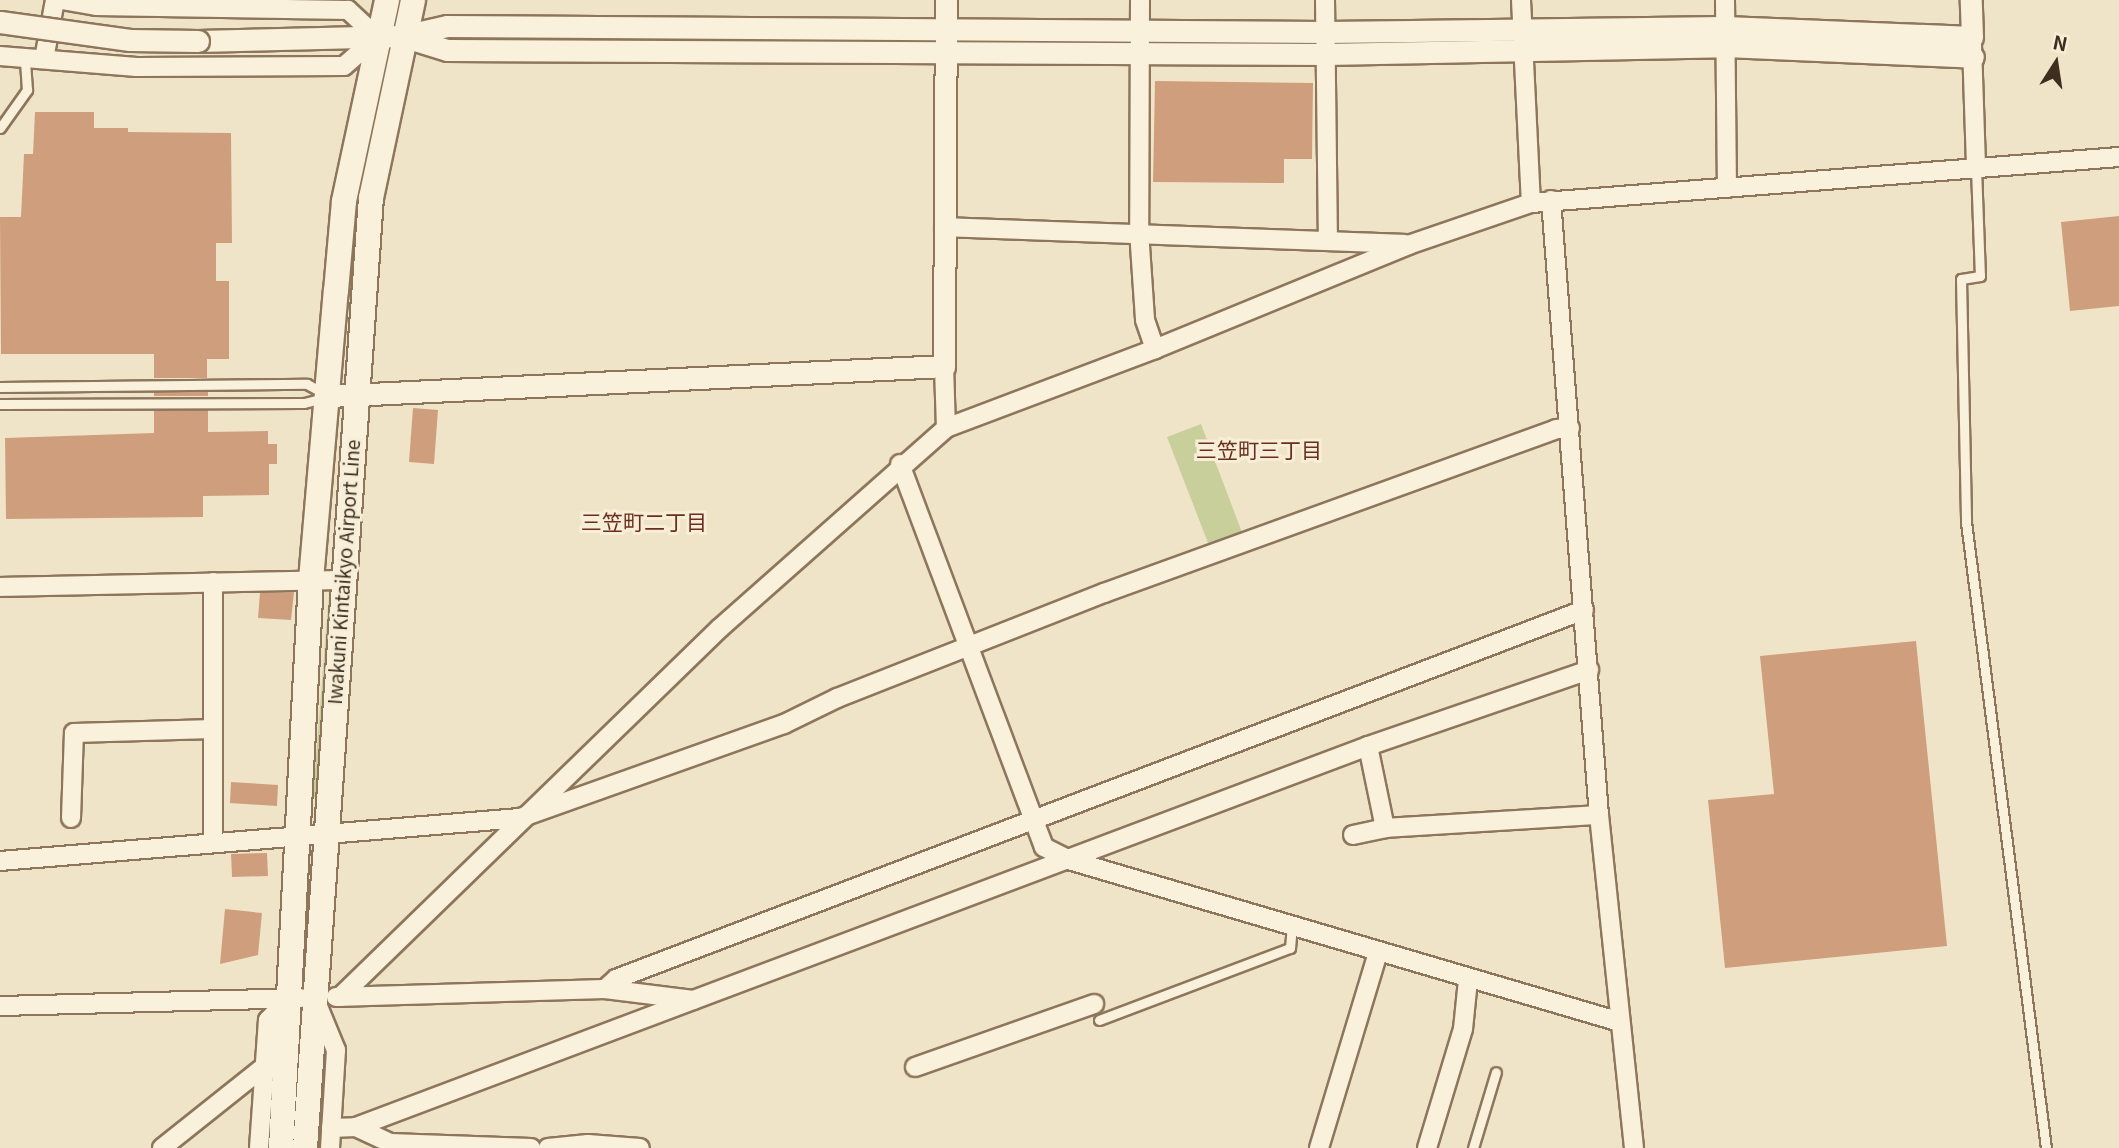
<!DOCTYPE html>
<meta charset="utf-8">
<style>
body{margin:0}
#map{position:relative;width:2119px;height:1148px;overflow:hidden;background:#f0e4c8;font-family:Georgia,"Noto Sans JP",serif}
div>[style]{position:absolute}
.green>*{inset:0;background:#c9cf9b}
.building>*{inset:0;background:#cf9f7d}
.roads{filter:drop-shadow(2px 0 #8d765c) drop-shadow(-2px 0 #8d765c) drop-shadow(0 2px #8d765c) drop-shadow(0 -2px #8d765c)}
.service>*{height:9px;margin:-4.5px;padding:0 4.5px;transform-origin:4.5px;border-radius:4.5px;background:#faf1dc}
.minor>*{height:18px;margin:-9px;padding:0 9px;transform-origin:9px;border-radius:9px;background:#faf1dc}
.tertiary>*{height:21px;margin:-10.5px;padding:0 10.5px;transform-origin:10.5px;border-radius:10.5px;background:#faf1dc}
.secondary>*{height:24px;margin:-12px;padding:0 12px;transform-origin:12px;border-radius:12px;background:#faf1dc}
.bridges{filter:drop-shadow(2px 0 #8d765c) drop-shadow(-2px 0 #8d765c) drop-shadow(0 2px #8d765c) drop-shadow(0 -2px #8d765c)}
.tertiary-bridge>*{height:21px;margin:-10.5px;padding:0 10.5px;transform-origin:10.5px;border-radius:10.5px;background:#faf1dc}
span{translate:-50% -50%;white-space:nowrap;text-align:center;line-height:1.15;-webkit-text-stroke:6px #f7eed8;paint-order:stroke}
.street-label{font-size:19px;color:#3d2e20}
.neighbourhood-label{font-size:21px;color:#6b2e1e}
.north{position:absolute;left:2021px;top:28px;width:70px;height:70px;-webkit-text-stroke:5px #f7eed8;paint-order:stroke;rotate:12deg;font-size:19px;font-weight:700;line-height:28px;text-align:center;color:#3d2e20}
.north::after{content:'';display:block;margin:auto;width:24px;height:32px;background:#3d2e20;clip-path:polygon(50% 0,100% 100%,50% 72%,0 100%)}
</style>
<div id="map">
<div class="green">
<div style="clip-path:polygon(1201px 424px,1243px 535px,1210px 548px,1167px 437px)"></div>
<div style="clip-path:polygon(329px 592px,321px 799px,317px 799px,313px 796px)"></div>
</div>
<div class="building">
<div style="clip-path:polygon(1155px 81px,1313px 83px,1312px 159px,1284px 159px,1284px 183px,1153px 182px)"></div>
<div style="clip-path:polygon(35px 112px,94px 112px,94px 128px,128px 128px,128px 132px,231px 133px,232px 243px,216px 243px,216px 281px,229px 281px,229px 359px,207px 359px,207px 378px,154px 378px,154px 354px,1px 354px,0 217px,21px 217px,24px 154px,33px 154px)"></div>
<div style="clip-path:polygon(2119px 216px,2119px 306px,2070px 311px,2061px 222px)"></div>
<div style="clip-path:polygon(154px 392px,208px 392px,208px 396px,154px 396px)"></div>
<div style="clip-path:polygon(413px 408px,438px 410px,434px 464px,409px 462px)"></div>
<div style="clip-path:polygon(154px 410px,208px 410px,208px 432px,268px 431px,268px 444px,277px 444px,277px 464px,269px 464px,269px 495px,203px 496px,203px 517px,6px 519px,5px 438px,154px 433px)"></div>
<div style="clip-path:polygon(294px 592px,291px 620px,258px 618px,260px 593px)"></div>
<div style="clip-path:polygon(1916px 641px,1947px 946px,1725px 968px,1708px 800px,1774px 794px,1760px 656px)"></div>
<div style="clip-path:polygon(231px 782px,278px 785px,277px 806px,230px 803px)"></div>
<div style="clip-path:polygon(267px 853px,268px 876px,232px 877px,231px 854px)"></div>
<div style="clip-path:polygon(225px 909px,262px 913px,258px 955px,220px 964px)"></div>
</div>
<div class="roads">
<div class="service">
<div style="left:0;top:128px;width:47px;rotate:-54.6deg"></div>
<div style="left:27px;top:90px;width:32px;rotate:-94deg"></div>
<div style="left:1976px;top:168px;width:108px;rotate:87.9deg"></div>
<div style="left:1980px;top:276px;width:19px;rotate:171deg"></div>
<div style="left:1961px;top:279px;width:243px;rotate:88.8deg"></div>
<div style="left:1966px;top:522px;width:631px;rotate:82.72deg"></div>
<div style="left:0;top:387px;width:307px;rotate:-0.6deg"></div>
<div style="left:307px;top:384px;width:21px;rotate:29deg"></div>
<div style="left:0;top:404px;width:304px;rotate:-0.2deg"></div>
<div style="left:304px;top:403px;width:21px;rotate:-14deg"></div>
<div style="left:1099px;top:1020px;width:204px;rotate:-20.7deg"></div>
<div style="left:1290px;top:948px;width:22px;rotate:-85deg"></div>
<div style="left:1473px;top:1148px;width:79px;rotate:-73.2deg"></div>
</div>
<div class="minor">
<div style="left:1140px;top:0;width:231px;rotate:90.2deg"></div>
<div style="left:1139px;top:231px;width:89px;rotate:86.1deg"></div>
<div style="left:1145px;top:320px;width:31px;rotate:71deg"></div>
<div style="left:1325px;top:0;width:239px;rotate:89.3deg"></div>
<div style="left:1521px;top:0;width:203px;rotate:87.2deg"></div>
<div style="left:1725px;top:0;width:188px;rotate:89.4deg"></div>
<div style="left:1972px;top:45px;width:123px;rotate:88.1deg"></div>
<div style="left:0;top:56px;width:137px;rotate:4.6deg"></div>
<div style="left:137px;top:67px;width:207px;rotate:-0.3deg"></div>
<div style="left:344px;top:66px;width:44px;rotate:-41.3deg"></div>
<div style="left:377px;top:37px;width:40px;rotate:-137deg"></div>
<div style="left:348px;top:10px;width:252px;rotate:-179.1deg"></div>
<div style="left:96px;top:6px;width:35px;rotate:-170deg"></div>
<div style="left:44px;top:59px;width:60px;rotate:-79.4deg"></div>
<div style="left:1551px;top:200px;width:617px;rotate:85.54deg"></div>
<div style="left:1599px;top:815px;width:335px;rotate:84deg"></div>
<div style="left:944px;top:227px;width:461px;rotate:2.1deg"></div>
<div style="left:944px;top:366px;width:62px;rotate:88.2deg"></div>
<div style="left:900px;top:464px;width:409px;rotate:69.4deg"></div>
<div style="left:1044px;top:847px;width:28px;rotate:27deg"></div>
<div style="left:1069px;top:860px;width:574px;rotate:16.38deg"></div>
<div style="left:213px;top:582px;width:261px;rotate:90deg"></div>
<div style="left:0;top:587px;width:343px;rotate:-1.2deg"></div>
<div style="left:1368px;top:746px;width:84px;rotate:78.3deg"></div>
<div style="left:71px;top:818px;width:85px;rotate:-88deg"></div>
<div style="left:74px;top:733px;width:139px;rotate:-1.6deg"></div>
<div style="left:1353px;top:835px;width:33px;rotate:-12deg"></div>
<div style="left:1385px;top:828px;width:214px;rotate:-3.5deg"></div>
<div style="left:0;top:861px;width:522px;rotate:-4.73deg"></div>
<div style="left:520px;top:818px;width:280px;rotate:-19.6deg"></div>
<div style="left:784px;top:724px;width:59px;rotate:-26.1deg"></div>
<div style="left:837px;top:698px;width:287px;rotate:-21.5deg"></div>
<div style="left:1104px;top:593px;width:481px;rotate:-19.9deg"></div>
<div style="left:1556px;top:429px;width:14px;rotate:-4deg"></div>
<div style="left:605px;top:989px;width:15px;rotate:-42deg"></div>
<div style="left:616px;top:979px;width:1036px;rotate:-20.87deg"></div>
<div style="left:336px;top:997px;width:269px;rotate:-1.7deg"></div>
<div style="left:605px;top:989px;width:89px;rotate:7.1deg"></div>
<div style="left:340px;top:997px;width:530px;rotate:-44.16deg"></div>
<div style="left:720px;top:628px;width:302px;rotate:-41.5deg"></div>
<div style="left:946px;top:428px;width:223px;rotate:-20.7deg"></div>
<div style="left:1155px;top:349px;width:274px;rotate:-22.3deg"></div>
<div style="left:1408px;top:245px;width:130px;rotate:-18.9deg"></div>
<div style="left:1531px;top:203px;width:590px;rotate:-4.47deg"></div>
<div style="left:317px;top:1004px;width:50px;rotate:67.6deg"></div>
<div style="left:336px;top:1050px;width:98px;rotate:93.5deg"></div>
<div style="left:0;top:1006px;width:301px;rotate:-1.5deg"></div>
<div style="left:915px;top:1067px;width:190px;rotate:-19.4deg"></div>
<div style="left:356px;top:1127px;width:38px;rotate:25deg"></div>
<div style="left:390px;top:1143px;width:141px;rotate:2deg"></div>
<div style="left:331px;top:1128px;width:25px;rotate:-2deg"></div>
<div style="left:356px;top:1127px;width:1081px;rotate:-20.63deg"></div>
<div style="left:1368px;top:746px;width:234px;rotate:-19deg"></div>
<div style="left:162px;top:1148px;width:130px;rotate:-38.5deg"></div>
<div style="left:259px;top:1148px;width:128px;rotate:-86deg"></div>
<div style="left:268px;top:1020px;width:30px;rotate:-45deg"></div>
<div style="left:548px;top:1148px;width:40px;rotate:-5.7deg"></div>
<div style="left:588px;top:1144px;width:52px;rotate:4.4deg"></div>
<div style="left:1319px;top:1148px;width:205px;rotate:-73.2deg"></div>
<div style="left:1427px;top:1148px;width:124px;rotate:-73.2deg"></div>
<div style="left:1463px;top:1029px;width:49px;rotate:-84.2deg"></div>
</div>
<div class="tertiary">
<div style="left:405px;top:37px;width:44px;rotate:17.2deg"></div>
<div style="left:447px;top:50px;width:879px;rotate:0.26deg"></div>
<div style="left:1326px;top:54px;width:399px;rotate:-1.1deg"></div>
<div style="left:1725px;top:46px;width:248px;rotate:2.5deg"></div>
<div style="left:198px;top:41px;width:205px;rotate:-1.4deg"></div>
<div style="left:403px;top:36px;width:45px;rotate:-12.8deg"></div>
<div style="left:447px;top:26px;width:878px;rotate:0.39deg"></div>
<div style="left:1325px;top:32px;width:400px;rotate:-0.7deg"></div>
<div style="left:1725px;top:27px;width:247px;rotate:2.3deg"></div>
<div style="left:1972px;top:37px;width:37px;rotate:-92deg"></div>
<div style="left:329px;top:396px;width:616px;rotate:-2.79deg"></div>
<div style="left:944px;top:366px;width:366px;rotate:-89.7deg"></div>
</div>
<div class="secondary">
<div style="left:281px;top:1148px;width:569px;rotate:-86.98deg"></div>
<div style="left:311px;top:580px;width:290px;rotate:-85.1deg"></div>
<div style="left:336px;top:291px;width:90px;rotate:-84.9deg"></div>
<div style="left:344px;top:201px;width:206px;rotate:-77.9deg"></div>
<div style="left:305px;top:1148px;width:952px;rotate:-86.03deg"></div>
<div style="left:371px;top:198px;width:202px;rotate:-78deg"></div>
</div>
</div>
<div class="bridges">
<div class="tertiary-bridge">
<div style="left:0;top:22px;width:131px;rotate:7.9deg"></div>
<div style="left:130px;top:40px;width:68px;rotate:0.8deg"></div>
</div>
</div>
<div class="street-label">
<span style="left:343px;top:572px;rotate:-86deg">Iwakuni Kintaikyo Airport Line</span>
</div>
<div class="neighbourhood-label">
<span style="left:1259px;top:449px">三笠町三丁目</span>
<span style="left:644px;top:521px">三笠町二丁目</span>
</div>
<div class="north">N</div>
</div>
